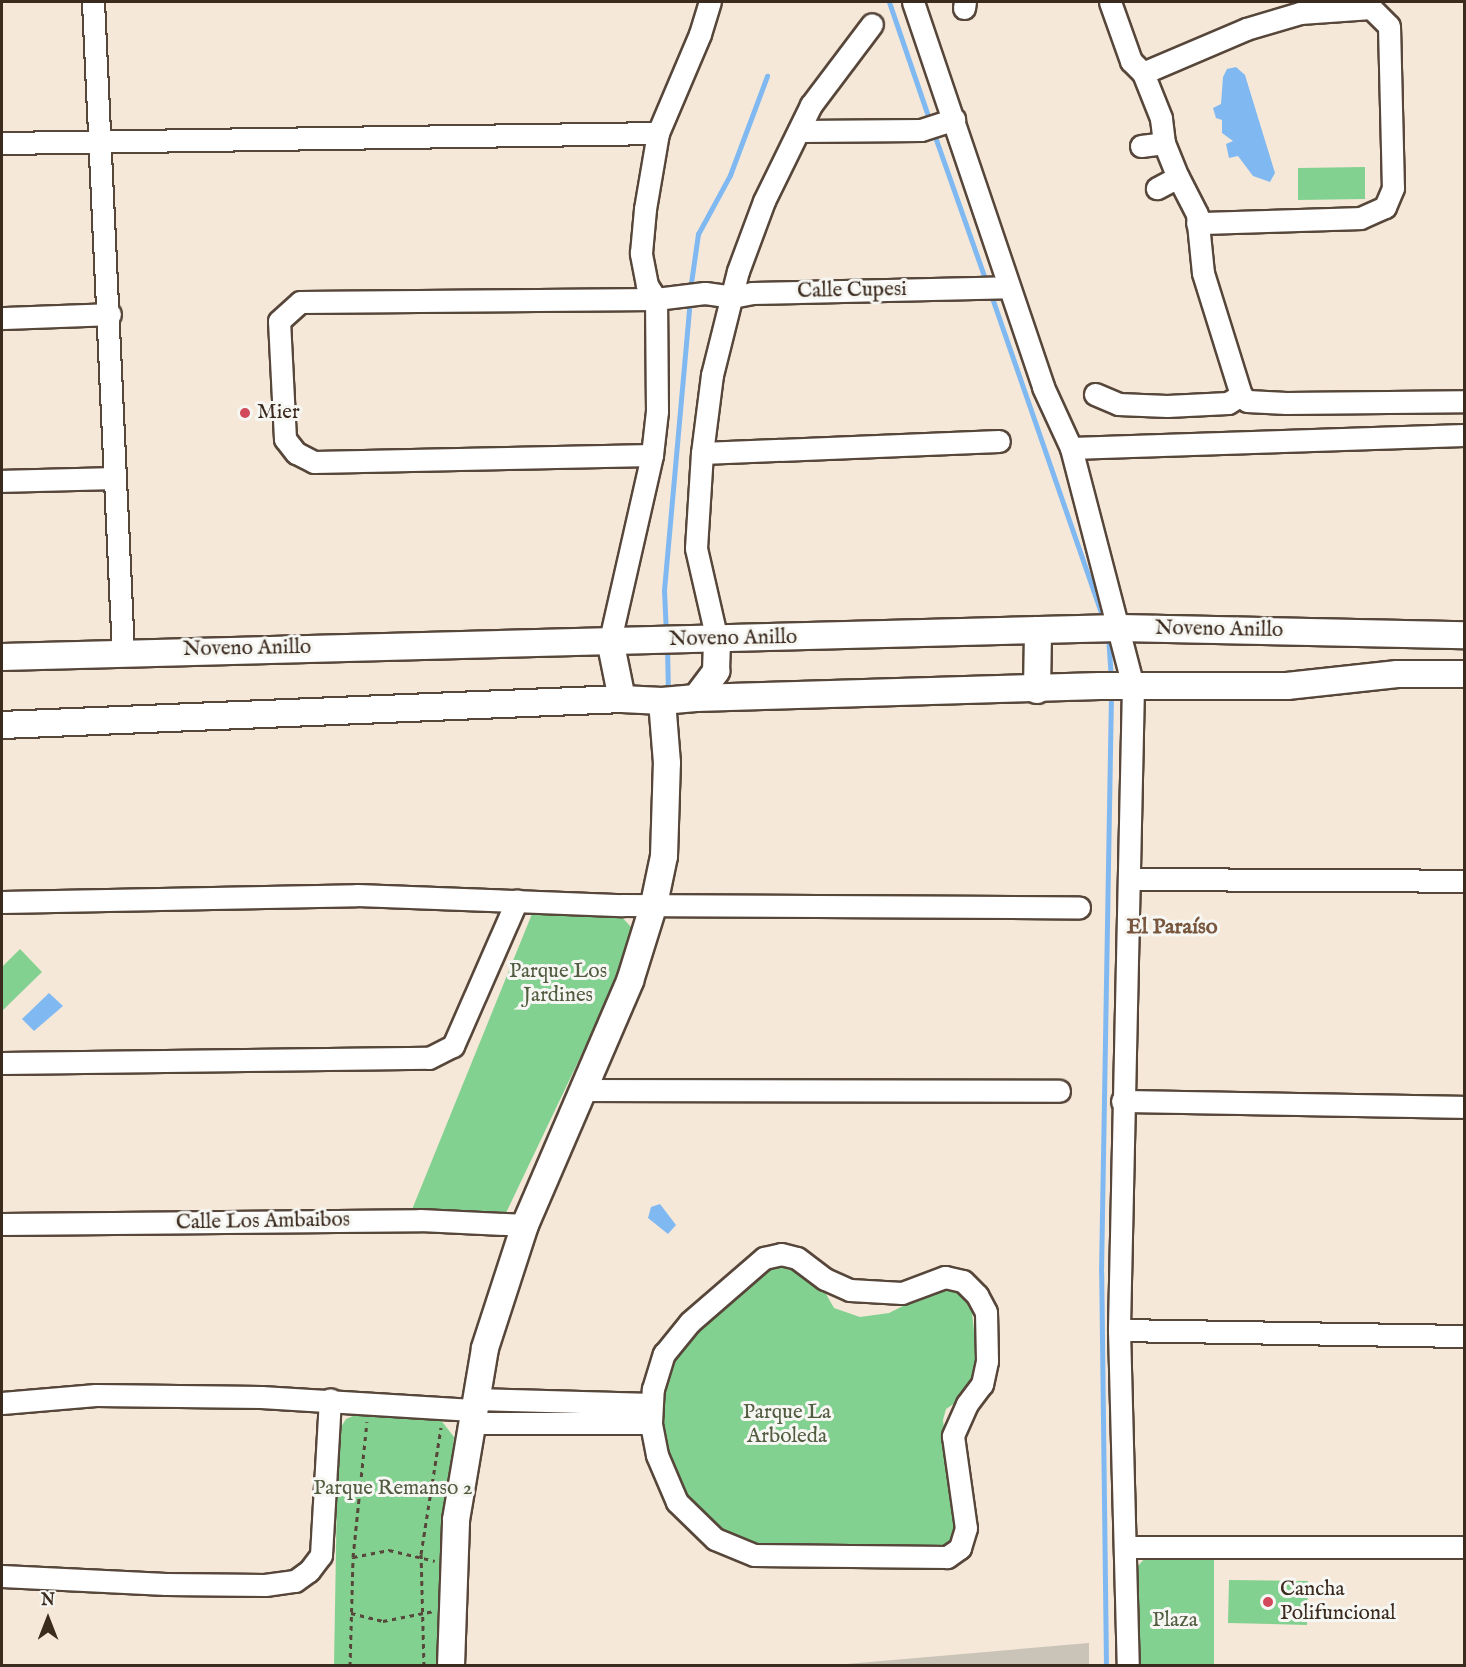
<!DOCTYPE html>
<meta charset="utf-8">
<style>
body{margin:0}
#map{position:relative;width:1466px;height:1667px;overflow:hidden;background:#f5e8d8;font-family:"IM FELL English",serif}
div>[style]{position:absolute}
.industrial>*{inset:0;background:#c9c3b8}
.green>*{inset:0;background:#83d190}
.water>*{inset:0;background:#80b9f1}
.stream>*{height:5px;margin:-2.5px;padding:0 2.5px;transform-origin:2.5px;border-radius:2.5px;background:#80b9f1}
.path>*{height:3px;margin-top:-1.5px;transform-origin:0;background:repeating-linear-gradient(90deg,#57463a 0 4.5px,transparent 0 9px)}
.roads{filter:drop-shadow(2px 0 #57463a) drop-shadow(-2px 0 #57463a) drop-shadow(0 2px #57463a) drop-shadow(0 -2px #57463a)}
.minor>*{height:21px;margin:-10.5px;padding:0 10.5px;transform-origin:10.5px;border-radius:10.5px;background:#fff}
.tertiary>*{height:26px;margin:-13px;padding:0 13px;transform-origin:13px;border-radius:13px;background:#fff}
.dots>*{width:16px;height:16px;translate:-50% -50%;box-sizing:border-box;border:3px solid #f6f6f2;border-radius:50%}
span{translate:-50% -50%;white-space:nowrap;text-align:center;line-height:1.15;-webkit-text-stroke:6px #f6f6f2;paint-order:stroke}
.street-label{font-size:21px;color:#3b2a1e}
.poi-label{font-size:21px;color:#3b2a1e}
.left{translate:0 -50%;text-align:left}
.park-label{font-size:21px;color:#515c40}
.neighbourhood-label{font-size:22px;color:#79563e;font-weight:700}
.frame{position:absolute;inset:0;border:3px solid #3b2a1e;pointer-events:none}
.north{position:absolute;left:18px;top:1589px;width:60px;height:60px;-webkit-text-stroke:4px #f6f6f2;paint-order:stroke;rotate:0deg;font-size:16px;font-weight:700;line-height:24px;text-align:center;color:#3b2a1e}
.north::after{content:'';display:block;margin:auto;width:21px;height:27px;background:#3b2a1e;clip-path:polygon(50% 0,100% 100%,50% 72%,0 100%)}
</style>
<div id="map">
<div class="industrial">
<div style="clip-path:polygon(1089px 1643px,1089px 1665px,835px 1665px)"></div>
</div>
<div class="green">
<div style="clip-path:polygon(1365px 167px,1365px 199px,1298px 200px,1298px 168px)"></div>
<div style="clip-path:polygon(534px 909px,617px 912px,632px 928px,608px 999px,505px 1215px,411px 1212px)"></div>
<div style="clip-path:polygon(20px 949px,42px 972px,2px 1011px,2px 967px)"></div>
<div style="clip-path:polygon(785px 1262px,822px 1287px,834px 1308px,860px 1317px,889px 1313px,941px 1287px,951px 1288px,965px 1299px,972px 1312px,977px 1360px,974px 1380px,964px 1397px,946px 1409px,943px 1420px,956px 1526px,949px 1546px,770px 1550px,736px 1543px,690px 1507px,670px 1470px,662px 1425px,664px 1384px,671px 1359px,680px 1345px,762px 1268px)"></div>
<div style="clip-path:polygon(360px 1413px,440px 1419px,454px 1437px,446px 1529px,442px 1665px,334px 1666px,338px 1432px,346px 1419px)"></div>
<div style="clip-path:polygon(1214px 1556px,1214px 1665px,1136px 1666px,1137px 1567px,1146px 1557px)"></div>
<div style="clip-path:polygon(1229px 1580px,1308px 1581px,1307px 1625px,1228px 1623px)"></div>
</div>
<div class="water">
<div style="clip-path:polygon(1236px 67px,1245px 75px,1275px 173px,1270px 182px,1253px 176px,1238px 156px,1229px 158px,1226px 144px,1233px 141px,1222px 133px,1222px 120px,1216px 118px,1213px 108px,1221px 104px,1223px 77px,1227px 69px)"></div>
<div style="clip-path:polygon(49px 993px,63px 1006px,34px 1031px,22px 1019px)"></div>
<div style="clip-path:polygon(660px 1204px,676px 1225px,668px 1234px,648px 1218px,651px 1207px)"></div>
</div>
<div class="stream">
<div style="left:889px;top:2px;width:127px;rotate:71.1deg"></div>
<div style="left:933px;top:131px;width:162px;rotate:70.6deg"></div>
<div style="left:690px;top:290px;width:57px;rotate:-81.9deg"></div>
<div style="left:698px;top:234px;width:67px;rotate:-61.5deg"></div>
<div style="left:730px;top:175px;width:106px;rotate:-69.5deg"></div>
<div style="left:990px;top:292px;width:348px;rotate:70.9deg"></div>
<div style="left:666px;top:634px;width:44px;rotate:-92.6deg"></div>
<div style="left:664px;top:590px;width:292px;rotate:-84.9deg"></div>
<div style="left:1108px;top:635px;width:45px;rotate:86.2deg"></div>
<div style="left:667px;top:646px;width:46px;rotate:88.8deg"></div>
<div style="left:1106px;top:1666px;width:394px;rotate:-90.7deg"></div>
<div style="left:1101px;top:1272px;width:580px;rotate:-89.01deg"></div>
</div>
<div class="path">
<div style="left:353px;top:1557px;width:37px;rotate:-11deg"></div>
<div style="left:389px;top:1550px;width:47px;rotate:13.4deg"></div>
<div style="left:351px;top:1613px;width:33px;rotate:14deg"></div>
<div style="left:383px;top:1621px;width:52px;rotate:-11.1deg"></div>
<div style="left:350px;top:1666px;width:109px;rotate:-88.4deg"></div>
<div style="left:353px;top:1557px;width:136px;rotate:-84.1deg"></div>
<div style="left:424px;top:1666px;width:112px;rotate:-91.5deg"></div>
<div style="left:421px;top:1554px;width:128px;rotate:-81deg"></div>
</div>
<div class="roads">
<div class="minor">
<div style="left:93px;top:2px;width:651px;rotate:87.36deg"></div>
<div style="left:913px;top:2px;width:406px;rotate:71.3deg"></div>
<div style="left:1043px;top:387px;width:67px;rotate:65.3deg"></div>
<div style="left:1071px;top:448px;width:246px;rotate:75.4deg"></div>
<div style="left:1133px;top:686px;width:644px;rotate:91.25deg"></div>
<div style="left:1119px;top:1330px;width:336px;rotate:88.5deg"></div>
<div style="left:1110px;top:2px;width:63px;rotate:70.4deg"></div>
<div style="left:1131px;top:61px;width:17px;rotate:45deg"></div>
<div style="left:1143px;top:73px;width:112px;rotate:-23.1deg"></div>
<div style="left:1246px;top:29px;width:56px;rotate:-16.5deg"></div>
<div style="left:1300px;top:13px;width:71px;rotate:-4deg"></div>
<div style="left:1371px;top:8px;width:25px;rotate:45deg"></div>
<div style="left:1389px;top:26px;width:162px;rotate:88.6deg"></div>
<div style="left:1393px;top:188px;width:21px;rotate:113deg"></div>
<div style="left:1385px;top:207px;width:27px;rotate:156deg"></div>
<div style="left:1360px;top:218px;width:163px;rotate:178.2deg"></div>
<div style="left:964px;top:8px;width:6px;rotate:-81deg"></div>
<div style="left:801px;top:131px;width:120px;rotate:-0.5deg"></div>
<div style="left:921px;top:130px;width:35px;rotate:-18deg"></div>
<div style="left:2px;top:143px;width:656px;rotate:-0.87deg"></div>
<div style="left:1164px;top:143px;width:37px;rotate:68deg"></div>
<div style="left:1141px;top:146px;width:23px;rotate:-7deg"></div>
<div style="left:1164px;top:143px;width:25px;rotate:-97deg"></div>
<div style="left:1161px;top:118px;width:48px;rotate:-111.8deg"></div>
<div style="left:2px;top:318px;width:108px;rotate:-2.1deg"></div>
<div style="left:1095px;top:394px;width:25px;rotate:23deg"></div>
<div style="left:1118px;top:404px;width:49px;rotate:2.3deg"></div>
<div style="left:1167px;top:406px;width:61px;rotate:-2.8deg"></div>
<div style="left:1228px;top:403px;width:15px;rotate:-32deg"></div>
<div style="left:1241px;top:395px;width:128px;rotate:-107.3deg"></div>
<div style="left:1203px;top:273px;width:59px;rotate:-95.8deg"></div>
<div style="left:1197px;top:214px;width:42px;rotate:-117.2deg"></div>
<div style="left:1178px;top:177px;width:24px;rotate:152deg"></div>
<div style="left:1241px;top:395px;width:8px;rotate:45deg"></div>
<div style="left:1247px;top:401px;width:39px;rotate:3deg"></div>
<div style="left:1286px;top:403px;width:178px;rotate:-0.6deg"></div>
<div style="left:1071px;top:448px;width:393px;rotate:-1.9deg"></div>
<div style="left:702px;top:453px;width:297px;rotate:-2.3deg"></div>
<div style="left:652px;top:455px;width:338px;rotate:178.8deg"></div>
<div style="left:314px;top:462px;width:20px;rotate:-153deg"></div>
<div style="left:296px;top:453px;width:18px;rotate:-128deg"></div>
<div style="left:285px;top:439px;width:118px;rotate:-92.9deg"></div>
<div style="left:279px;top:321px;width:28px;rotate:-42deg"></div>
<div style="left:300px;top:302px;width:356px;rotate:-0.5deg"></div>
<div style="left:656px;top:299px;width:49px;rotate:-7deg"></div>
<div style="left:705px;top:293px;width:27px;rotate:8deg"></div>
<div style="left:732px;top:297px;width:20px;rotate:-11deg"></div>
<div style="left:752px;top:293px;width:257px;rotate:-1.3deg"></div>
<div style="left:2px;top:481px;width:113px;rotate:-1.5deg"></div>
<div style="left:610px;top:640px;width:190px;rotate:-77.2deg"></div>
<div style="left:652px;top:455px;width:44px;rotate:-83.5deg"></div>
<div style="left:657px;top:411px;width:112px;rotate:-90.5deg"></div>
<div style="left:656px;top:299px;width:17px;rotate:-123deg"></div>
<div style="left:647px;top:285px;width:33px;rotate:-101deg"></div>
<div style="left:641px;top:253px;width:44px;rotate:-84.8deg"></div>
<div style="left:645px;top:209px;width:77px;rotate:-80.3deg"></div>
<div style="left:658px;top:133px;width:108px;rotate:-67deg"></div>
<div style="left:700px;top:34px;width:34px;rotate:-73deg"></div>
<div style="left:717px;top:640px;width:94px;rotate:-102.9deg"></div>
<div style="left:696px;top:548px;width:95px;rotate:-86.4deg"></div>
<div style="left:702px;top:453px;width:79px;rotate:-82.7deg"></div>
<div style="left:712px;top:375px;width:107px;rotate:-76deg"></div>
<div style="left:738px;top:271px;width:75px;rotate:-69.6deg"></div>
<div style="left:764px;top:201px;width:107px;rotate:-63.9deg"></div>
<div style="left:811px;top:105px;width:101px;rotate:-53deg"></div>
<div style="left:1130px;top:879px;width:334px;rotate:0.3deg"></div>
<div style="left:2px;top:902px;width:355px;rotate:-1.1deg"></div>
<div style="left:357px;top:895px;width:265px;rotate:2.2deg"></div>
<div style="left:622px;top:905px;width:457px;rotate:0.3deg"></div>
<div style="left:2px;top:1063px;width:427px;rotate:-0.7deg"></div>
<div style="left:429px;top:1058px;width:27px;rotate:-27deg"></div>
<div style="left:453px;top:1046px;width:159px;rotate:-66.3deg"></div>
<div style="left:581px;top:1090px;width:478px;rotate:0.1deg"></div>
<div style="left:1122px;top:1101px;width:342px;rotate:1deg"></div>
<div style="left:2px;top:1224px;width:418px;rotate:-0.5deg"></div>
<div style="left:420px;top:1220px;width:105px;rotate:2.7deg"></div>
<div style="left:781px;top:1254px;width:16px;rotate:14deg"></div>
<div style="left:797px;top:1258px;width:35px;rotate:37deg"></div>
<div style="left:825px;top:1279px;width:27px;rotate:24deg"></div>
<div style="left:850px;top:1290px;width:52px;rotate:3.3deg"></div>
<div style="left:902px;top:1293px;width:46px;rotate:-20.4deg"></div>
<div style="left:945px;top:1277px;width:18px;rotate:13deg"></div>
<div style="left:963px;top:1281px;width:20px;rotate:45deg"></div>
<div style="left:977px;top:1295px;width:19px;rotate:62deg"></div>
<div style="left:986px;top:1312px;width:49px;rotate:88.8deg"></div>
<div style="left:987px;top:1361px;width:24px;rotate:102deg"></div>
<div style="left:982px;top:1384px;width:25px;rotate:127deg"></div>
<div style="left:967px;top:1404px;width:35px;rotate:114deg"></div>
<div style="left:953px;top:1436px;width:93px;rotate:82deg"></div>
<div style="left:966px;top:1528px;width:21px;rotate:107deg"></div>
<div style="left:960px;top:1548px;width:16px;rotate:145deg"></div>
<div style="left:947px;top:1557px;width:193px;rotate:-179.4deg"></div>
<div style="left:754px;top:1555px;width:42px;rotate:-157.7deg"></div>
<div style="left:715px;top:1539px;width:53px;rotate:-135.8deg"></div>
<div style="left:677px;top:1502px;width:51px;rotate:-113.1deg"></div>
<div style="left:657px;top:1455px;width:33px;rotate:-101deg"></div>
<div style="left:651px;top:1423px;width:34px;rotate:-87deg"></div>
<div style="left:653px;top:1389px;width:37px;rotate:-73deg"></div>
<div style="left:664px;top:1354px;width:41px;rotate:-50.9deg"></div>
<div style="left:690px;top:1322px;width:98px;rotate:-40.9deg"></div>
<div style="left:764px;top:1258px;width:17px;rotate:-13deg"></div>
<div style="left:1119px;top:1330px;width:345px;rotate:1deg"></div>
<div style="left:476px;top:1399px;width:175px;rotate:1.6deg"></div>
<div style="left:2px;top:1403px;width:94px;rotate:-4.9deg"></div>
<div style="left:96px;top:1395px;width:165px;rotate:0.7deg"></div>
<div style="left:261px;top:1397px;width:212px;rotate:3.5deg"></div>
<div style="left:472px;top:1423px;width:179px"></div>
<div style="left:1125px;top:1547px;width:339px"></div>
<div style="left:2px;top:1576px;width:164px;rotate:2.8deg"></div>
<div style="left:166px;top:1584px;width:99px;rotate:0.6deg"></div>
<div style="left:265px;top:1585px;width:30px;rotate:-8deg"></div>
<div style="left:295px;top:1581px;width:17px;rotate:-36deg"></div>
<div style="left:309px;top:1571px;width:20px;rotate:-53deg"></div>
<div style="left:321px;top:1555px;width:156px;rotate:-86.7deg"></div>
</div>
<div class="tertiary">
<div style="left:610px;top:640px;width:60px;rotate:78.5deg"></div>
<div style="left:622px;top:699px;width:40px;rotate:2.9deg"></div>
<div style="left:662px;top:701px;width:34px;rotate:-5deg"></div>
<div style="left:696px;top:698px;width:34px;rotate:-53deg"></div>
<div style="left:716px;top:671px;width:31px;rotate:-88deg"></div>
<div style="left:2px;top:657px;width:1118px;rotate:-1.49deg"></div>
<div style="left:1120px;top:628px;width:344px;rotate:1.2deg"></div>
<div style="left:1037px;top:690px;width:60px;rotate:-89deg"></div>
<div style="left:696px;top:698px;width:404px;rotate:-1.7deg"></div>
<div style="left:1100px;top:686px;width:187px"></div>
<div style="left:1287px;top:686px;width:111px;rotate:-6.2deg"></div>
<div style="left:1397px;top:674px;width:67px"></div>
<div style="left:2px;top:725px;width:621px;rotate:-2.4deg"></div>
<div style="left:451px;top:1666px;width:146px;rotate:-88deg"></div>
<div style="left:456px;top:1520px;width:174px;rotate:-80.4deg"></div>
<div style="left:485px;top:1348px;width:129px;rotate:-72deg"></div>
<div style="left:525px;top:1225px;width:266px;rotate:-66.7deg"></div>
<div style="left:630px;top:981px;width:81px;rotate:-72.7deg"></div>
<div style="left:654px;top:904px;width:49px;rotate:-78.2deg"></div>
<div style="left:664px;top:856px;width:93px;rotate:-88.2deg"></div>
<div style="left:667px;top:763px;width:62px;rotate:-94.6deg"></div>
</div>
</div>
<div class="dots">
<div style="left:245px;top:413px;background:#d1495b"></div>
<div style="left:1268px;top:1602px;background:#d1495b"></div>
</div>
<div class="street-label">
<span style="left:852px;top:291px;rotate:-1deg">Calle Cupesi</span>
<span style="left:1219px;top:630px;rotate:1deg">Noveno Anillo</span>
<span style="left:733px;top:639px;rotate:-1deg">Noveno Anillo</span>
<span style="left:247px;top:649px;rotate:-1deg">Noveno Anillo</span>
<span style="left:263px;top:1222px;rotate:-1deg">Calle Los Ambaibos</span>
</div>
<div class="poi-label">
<span class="left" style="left:257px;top:413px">Mier</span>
<span class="left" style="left:1280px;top:1602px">Cancha<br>Polifuncional</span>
</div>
<div class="park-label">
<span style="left:558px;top:984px">Parque Los<br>Jardines</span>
<span style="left:787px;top:1425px">Parque La<br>Arboleda</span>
<span style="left:393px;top:1489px">Parque Remanso 2</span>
<span style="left:1175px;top:1621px">Plaza</span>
</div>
<div class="neighbourhood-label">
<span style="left:1172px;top:928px">El Paraíso</span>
</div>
<div class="frame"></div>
<div class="north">N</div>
</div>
